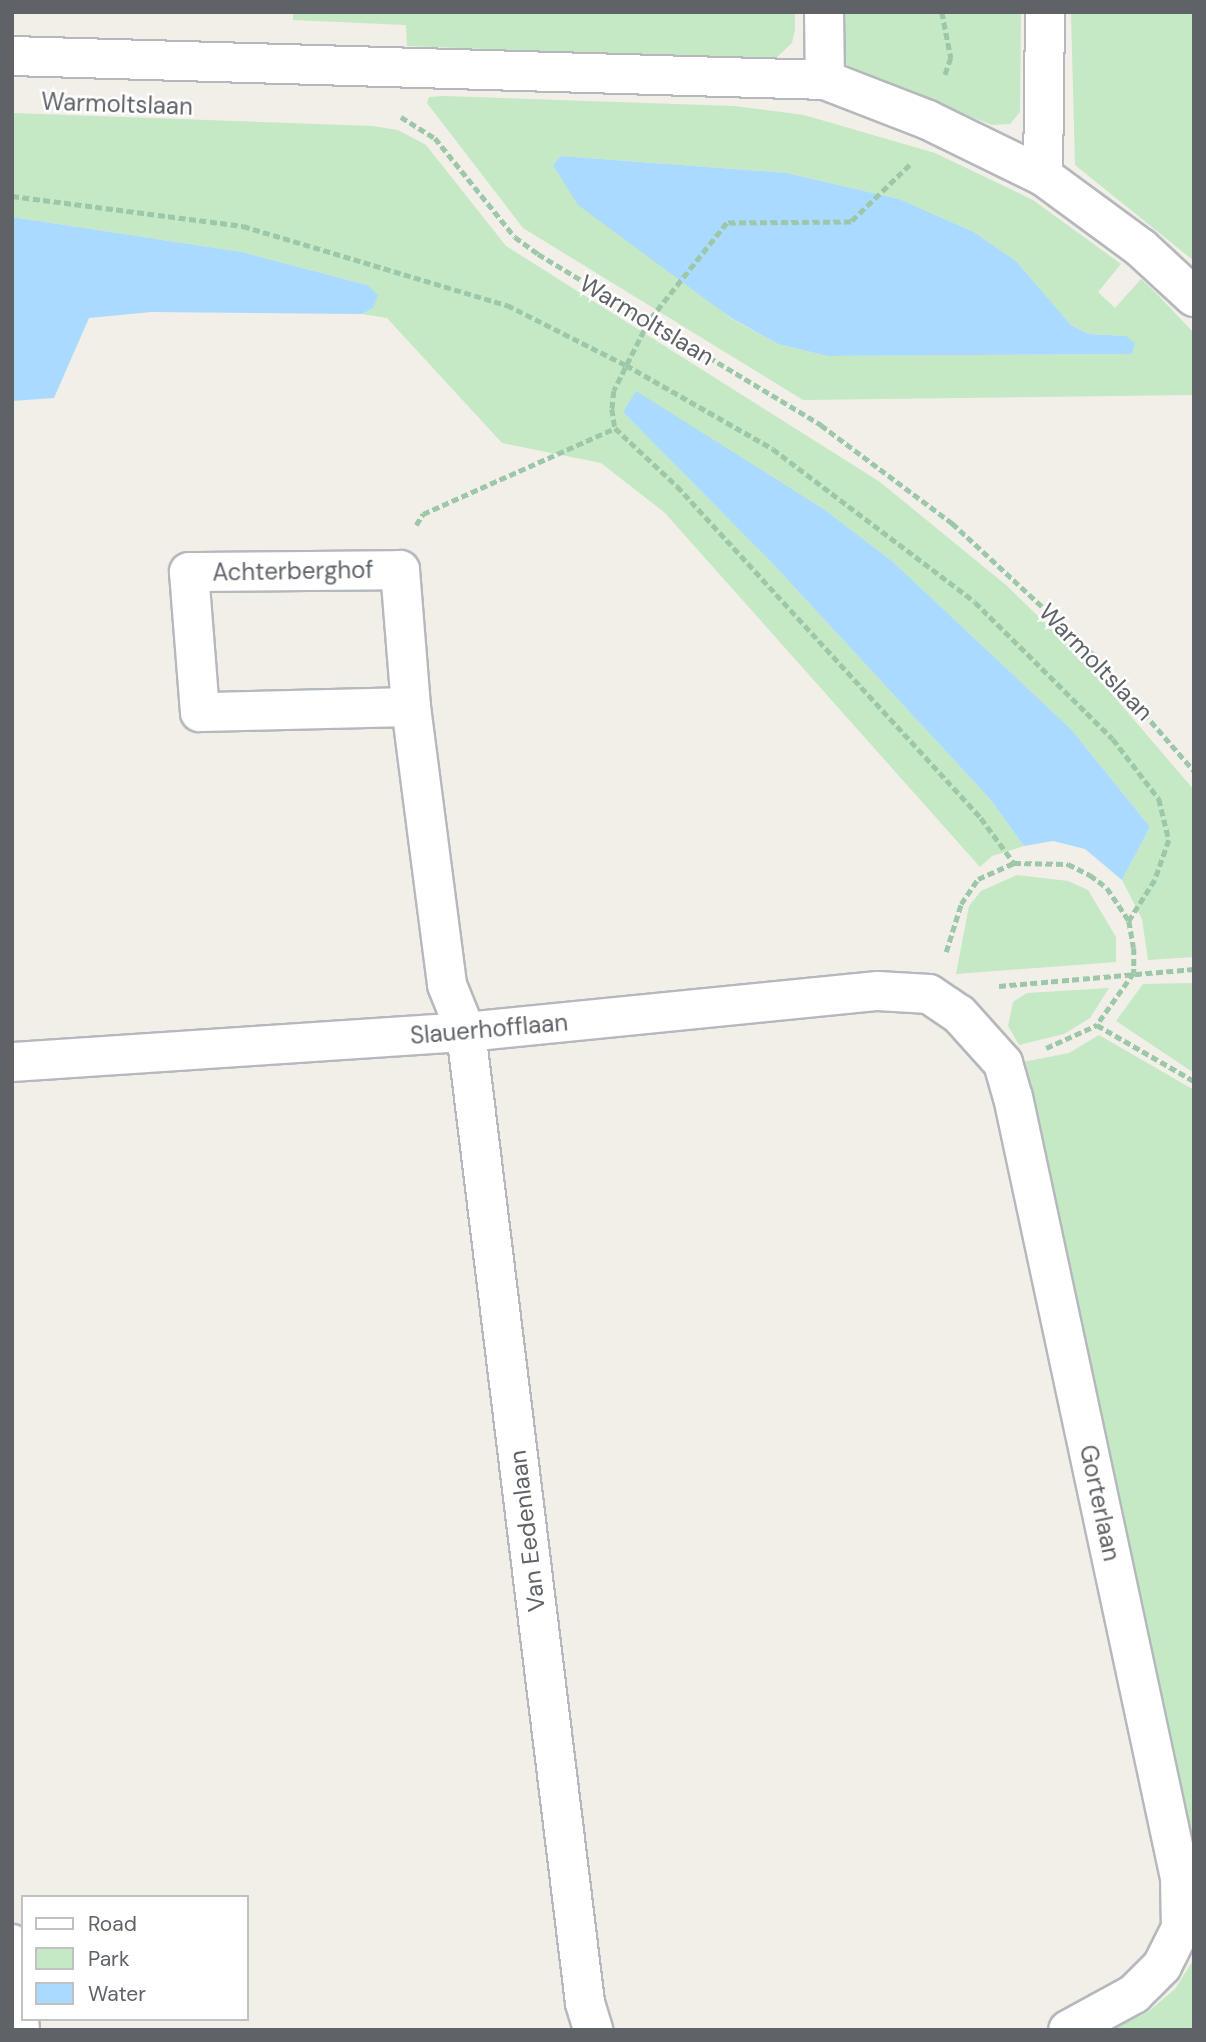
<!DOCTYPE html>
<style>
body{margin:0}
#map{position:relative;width:1206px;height:2042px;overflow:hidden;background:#f1efe8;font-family:"DM Sans",sans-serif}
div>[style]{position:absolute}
.green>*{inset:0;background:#c5e8c5}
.water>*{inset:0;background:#aadaff}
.path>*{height:4.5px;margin-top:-2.25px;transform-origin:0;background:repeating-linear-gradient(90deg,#9cc7a9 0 7px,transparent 0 10.5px)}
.roads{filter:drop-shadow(2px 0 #b5b8bc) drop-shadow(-2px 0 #b5b8bc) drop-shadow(0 2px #b5b8bc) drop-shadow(0 -2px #b5b8bc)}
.minor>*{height:38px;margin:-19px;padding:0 19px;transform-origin:19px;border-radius:19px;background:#fff}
span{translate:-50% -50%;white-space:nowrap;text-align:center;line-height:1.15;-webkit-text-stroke:5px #fff;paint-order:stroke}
.street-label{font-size:24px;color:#5f6368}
.frame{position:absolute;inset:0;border:14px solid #5f6368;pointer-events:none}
.legend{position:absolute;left:21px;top:1895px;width:228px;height:126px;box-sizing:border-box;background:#fff;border:2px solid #bfc1c3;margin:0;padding:9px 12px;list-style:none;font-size:21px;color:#5f6368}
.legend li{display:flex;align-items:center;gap:14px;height:35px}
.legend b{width:35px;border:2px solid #bfc1c3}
</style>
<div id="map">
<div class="green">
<div style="clip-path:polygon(293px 12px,795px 12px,795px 30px,792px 43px,775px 59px,722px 58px,407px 46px,406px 25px,293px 20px)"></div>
<div style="clip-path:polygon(841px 12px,1021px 12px,1020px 112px,1010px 124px,992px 125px,848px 68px,842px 53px)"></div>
<div style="clip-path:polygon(1071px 12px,1194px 12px,1194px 261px,1075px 165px)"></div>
<div style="clip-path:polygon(evenodd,444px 96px,734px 106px,804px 115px,935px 153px,1033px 200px,1121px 264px,1098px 292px,1115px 308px,1141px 279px,1155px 292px,1194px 333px,1194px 395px,803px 400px,523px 228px,427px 103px,429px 97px,444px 96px,561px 156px,787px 173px,899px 199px,974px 232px,1016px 261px,1071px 325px,1089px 334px,1126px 336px,1132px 354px,827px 356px,778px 344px,730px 318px,553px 165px,561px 156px)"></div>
<div style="clip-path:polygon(12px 113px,372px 126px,398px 130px,426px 145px,506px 246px,880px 482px,1006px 585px,1081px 658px,1194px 790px,1194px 957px,1148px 960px,1142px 919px,1122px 880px,1150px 827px,1071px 729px,892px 561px,825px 510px,636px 392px,623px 412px,772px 563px,990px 799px,1024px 846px,992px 856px,980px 867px,665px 513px,601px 463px,502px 443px,387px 318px,362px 314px,373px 308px,367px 285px,242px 252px,12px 217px)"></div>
<div style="clip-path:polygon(1017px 875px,1068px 881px,1088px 890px,1116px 937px,1116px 962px,956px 974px,969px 906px,981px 891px)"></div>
<div style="clip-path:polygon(1194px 983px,1194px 1073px,1116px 1021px,1143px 984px)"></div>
<div style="clip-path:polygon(1109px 988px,1090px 1018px,1064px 1034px,1019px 1045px,1008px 1026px,1013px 1002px,1027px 993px)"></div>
<div style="clip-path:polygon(1099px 1035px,1194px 1090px,1194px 1853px,1023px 1062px,1069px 1053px)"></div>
<div style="clip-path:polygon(1194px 1959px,1194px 2030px,1109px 2030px,1148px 2012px,1175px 1989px)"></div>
</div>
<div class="water">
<div style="clip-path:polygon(561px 156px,787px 173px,899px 199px,974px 232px,1016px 261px,1071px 325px,1089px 334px,1126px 336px,1135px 343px,1132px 354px,827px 356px,778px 344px,731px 318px,578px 205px,553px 165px)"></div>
<div style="clip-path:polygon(12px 217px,242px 252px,367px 285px,378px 295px,373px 308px,362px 314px,151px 312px,89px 318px,54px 398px,12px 401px)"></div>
<div style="clip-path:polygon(636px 391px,825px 510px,892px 561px,1071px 729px,1150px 827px,1122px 880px,1085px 849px,1053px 841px,1024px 846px,990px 799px,772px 563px,623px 412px)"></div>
</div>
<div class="path">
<div style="left:942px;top:12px;width:47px;rotate:78.9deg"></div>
<div style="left:951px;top:58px;width:18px;rotate:109deg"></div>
<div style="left:401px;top:117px;width:40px;rotate:32deg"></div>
<div style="left:435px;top:138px;width:127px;rotate:51.1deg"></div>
<div style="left:515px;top:237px;width:29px;rotate:36deg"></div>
<div style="left:538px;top:254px;width:331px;rotate:31.1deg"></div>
<div style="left:821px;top:425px;width:164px;rotate:36.8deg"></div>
<div style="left:952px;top:523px;width:187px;rotate:42.8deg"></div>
<div style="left:1089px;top:650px;width:160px;rotate:49deg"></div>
<div style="left:910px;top:165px;width:82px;rotate:136deg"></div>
<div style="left:851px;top:222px;width:124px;rotate:179.5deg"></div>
<div style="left:727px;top:223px;width:125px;rotate:128.5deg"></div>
<div style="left:649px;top:321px;width:78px;rotate:116.6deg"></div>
<div style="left:614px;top:391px;width:18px;rotate:96deg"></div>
<div style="left:612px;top:409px;width:19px;rotate:81deg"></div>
<div style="left:615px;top:428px;width:85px;rotate:43.1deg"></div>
<div style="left:677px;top:486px;width:450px;rotate:47.5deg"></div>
<div style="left:981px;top:818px;width:56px;rotate:53.7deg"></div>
<div style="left:12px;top:196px;width:233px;rotate:7.4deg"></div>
<div style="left:243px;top:226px;width:276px;rotate:16.7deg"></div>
<div style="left:507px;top:305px;width:133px;rotate:26.8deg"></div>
<div style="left:626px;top:365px;width:169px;rotate:29.7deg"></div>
<div style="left:773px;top:449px;width:253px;rotate:37.1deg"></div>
<div style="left:975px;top:602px;width:194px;rotate:44.8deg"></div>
<div style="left:1113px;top:739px;width:76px;rotate:52.5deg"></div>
<div style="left:1159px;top:799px;width:42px;rotate:76.3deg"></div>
<div style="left:1169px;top:840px;width:42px;rotate:109.3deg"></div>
<div style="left:1155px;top:880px;width:49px;rotate:122.4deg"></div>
<div style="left:416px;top:525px;width:13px;rotate:-58deg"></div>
<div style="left:423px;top:514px;width:210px;rotate:-24.1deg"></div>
<div style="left:946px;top:952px;width:50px;rotate:-72.6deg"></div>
<div style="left:961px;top:904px;width:30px;rotate:-56deg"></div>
<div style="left:978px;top:879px;width:39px;rotate:-24deg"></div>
<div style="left:1014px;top:863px;width:54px;rotate:1.1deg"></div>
<div style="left:1068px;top:864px;width:25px;rotate:27deg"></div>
<div style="left:1090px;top:875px;width:21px;rotate:37deg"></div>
<div style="left:1107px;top:888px;width:40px;rotate:56deg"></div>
<div style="left:1129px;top:921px;width:27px;rotate:80deg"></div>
<div style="left:1134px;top:948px;width:25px;rotate:90deg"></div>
<div style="left:1134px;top:973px;width:64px;rotate:125.4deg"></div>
<div style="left:1097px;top:1025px;width:112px;rotate:30deg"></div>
<div style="left:999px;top:986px;width:196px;rotate:-5deg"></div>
<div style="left:1046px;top:1048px;width:56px;rotate:-24.3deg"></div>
</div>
<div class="roads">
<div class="minor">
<div style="left:824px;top:12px;width:68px;rotate:89.2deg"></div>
<div style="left:12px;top:56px;width:813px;rotate:1.69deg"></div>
<div style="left:825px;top:80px;width:110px;rotate:21.2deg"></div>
<div style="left:928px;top:120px;width:128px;rotate:26deg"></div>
<div style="left:1043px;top:176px;width:122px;rotate:36.3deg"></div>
<div style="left:1141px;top:248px;width:72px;rotate:42.8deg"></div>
<div style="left:1043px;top:176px;width:164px;rotate:-89.3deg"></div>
<div style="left:400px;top:570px;width:137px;rotate:85.4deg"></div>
<div style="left:411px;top:707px;width:211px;rotate:178.6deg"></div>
<div style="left:200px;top:712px;width:140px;rotate:-94.5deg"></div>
<div style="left:189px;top:572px;width:211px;rotate:-0.5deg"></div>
<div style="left:411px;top:707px;width:280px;rotate:82.6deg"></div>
<div style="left:447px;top:985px;width:51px;rotate:68deg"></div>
<div style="left:466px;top:1032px;width:978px;rotate:83.01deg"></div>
<div style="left:585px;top:2003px;width:28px;rotate:73deg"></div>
<div style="left:12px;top:1062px;width:455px;rotate:-3.8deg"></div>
<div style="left:466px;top:1032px;width:414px;rotate:-5.7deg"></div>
<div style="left:878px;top:991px;width:51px;rotate:3.4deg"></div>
<div style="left:929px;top:994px;width:36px;rotate:34deg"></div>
<div style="left:959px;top:1014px;width:66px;rotate:48.1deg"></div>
<div style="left:1003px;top:1063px;width:35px;rotate:74deg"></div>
<div style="left:1013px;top:1097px;width:799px;rotate:77.93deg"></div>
<div style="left:1180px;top:1878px;width:50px;rotate:88.9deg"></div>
<div style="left:1181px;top:1928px;width:42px;rotate:116.6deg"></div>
<div style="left:1162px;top:1966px;width:40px;rotate:135deg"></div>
<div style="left:1134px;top:1994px;width:75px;rotate:151.4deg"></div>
<div style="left:12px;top:1944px;width:86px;rotate:84.7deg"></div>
</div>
</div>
<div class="street-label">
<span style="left:117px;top:104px;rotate:2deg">Warmoltslaan</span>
<span style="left:647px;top:320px;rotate:31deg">Warmoltslaan</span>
<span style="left:293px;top:571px;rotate:-1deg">Achterberghof</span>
<span style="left:1096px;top:662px;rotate:46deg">Warmoltslaan</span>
<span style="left:489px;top:1029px;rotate:-5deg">Slauerhofflaan</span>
<span style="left:1100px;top:1503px;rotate:78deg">Gorterlaan</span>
<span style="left:527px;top:1531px;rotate:-97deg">Van Eedenlaan</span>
</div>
<div class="frame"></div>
<ul class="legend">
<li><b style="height:9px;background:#fff"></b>Road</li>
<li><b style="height:19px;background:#c5e8c5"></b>Park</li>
<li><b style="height:19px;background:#aadaff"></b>Water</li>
</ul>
</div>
